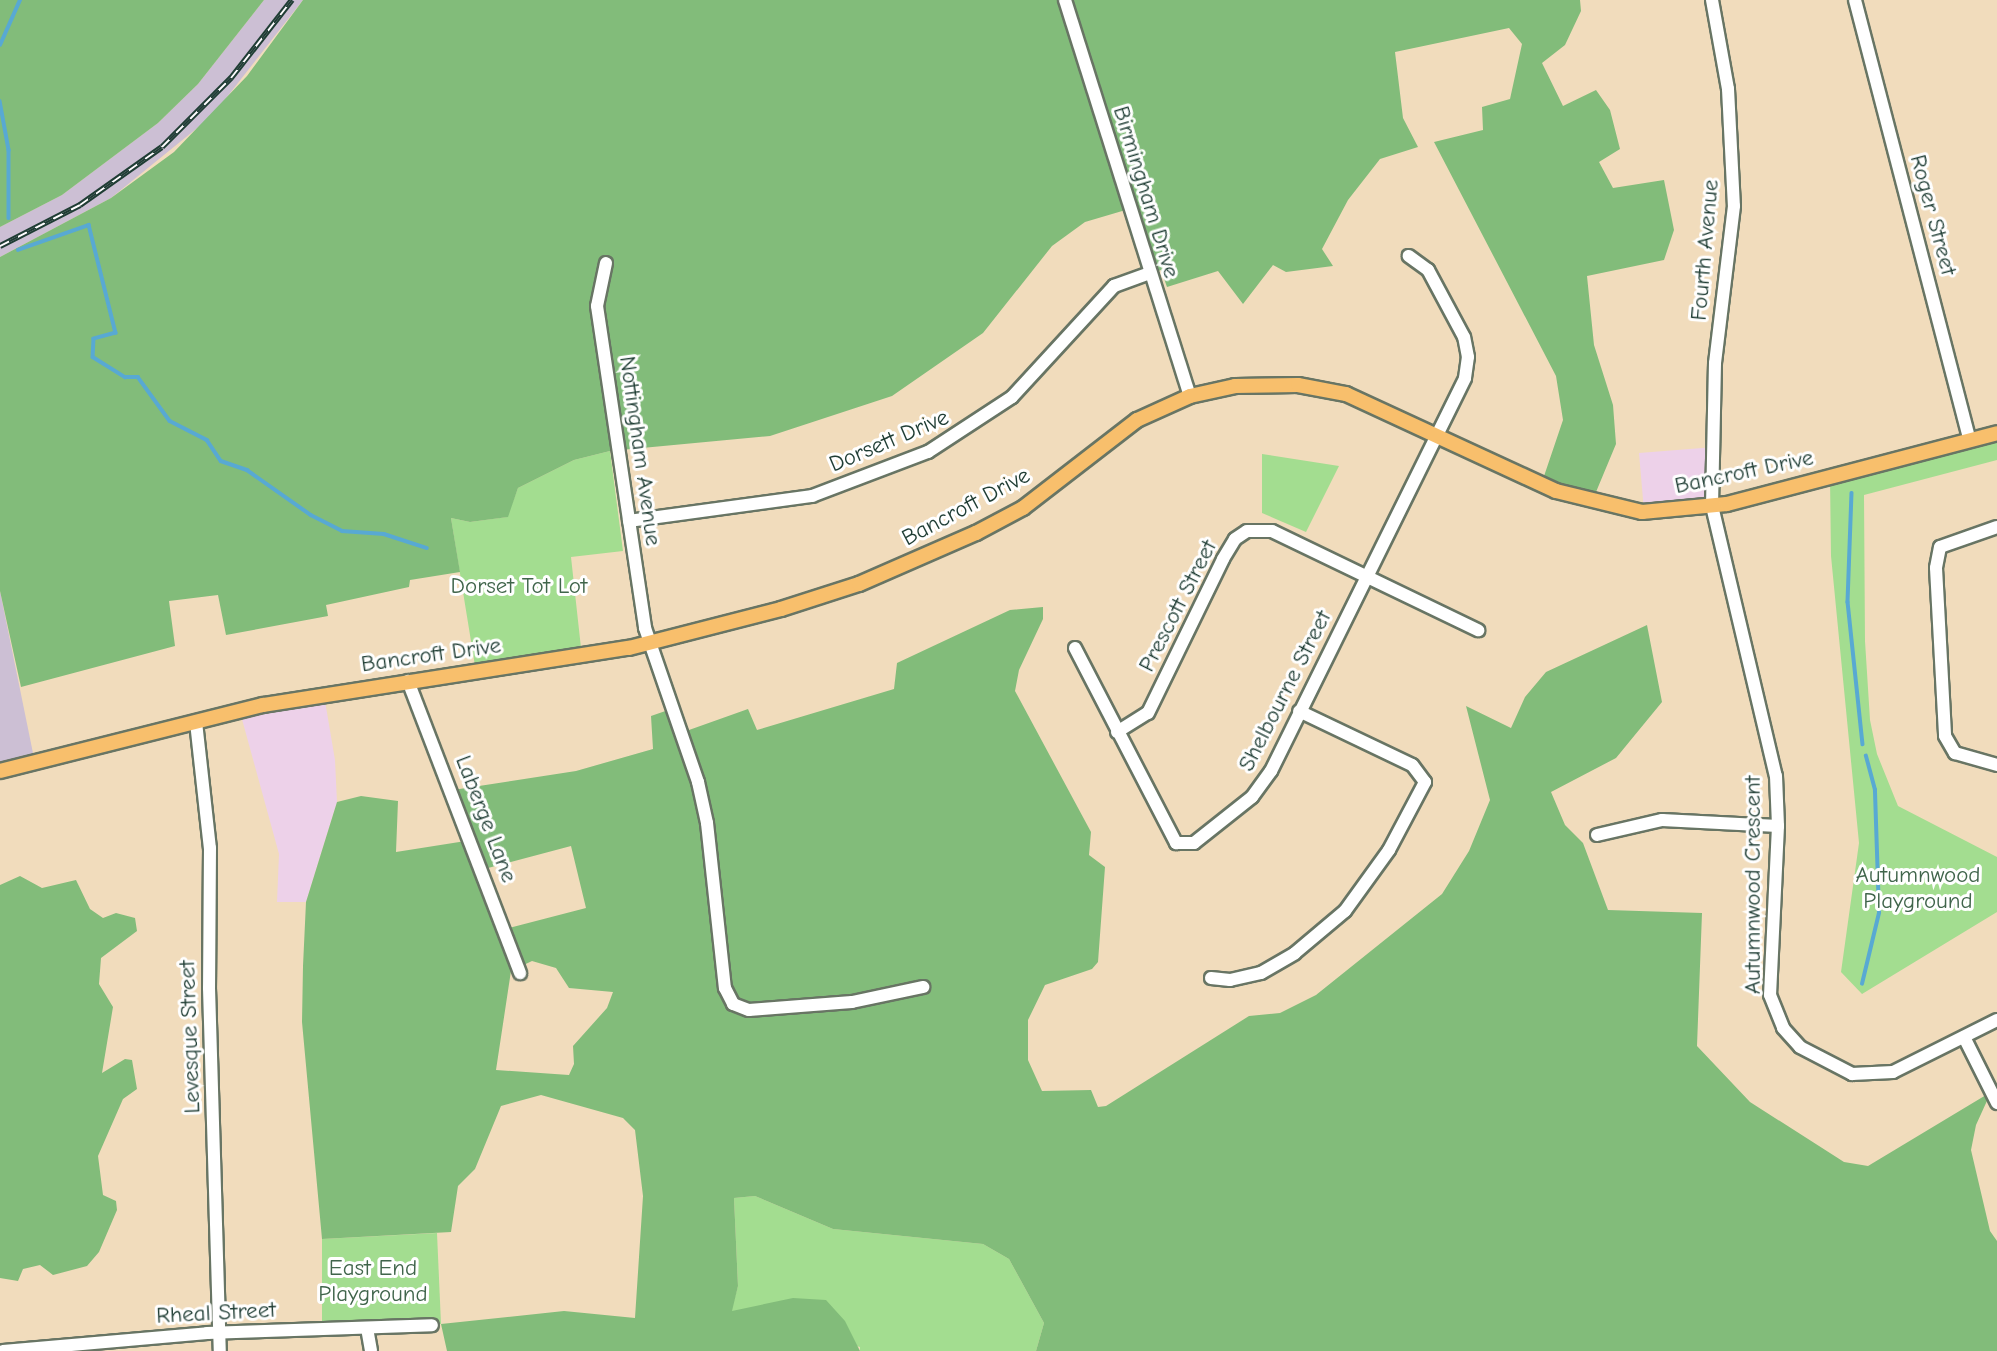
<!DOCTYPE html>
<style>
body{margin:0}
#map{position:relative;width:1997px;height:1351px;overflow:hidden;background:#f1dcbc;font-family:"Comic Neue",sans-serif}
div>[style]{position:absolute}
.built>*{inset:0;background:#edd1e9}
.industrial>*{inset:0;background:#ccbfd4}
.green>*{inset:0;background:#a3dd90}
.forest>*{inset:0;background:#82bc7a}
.stream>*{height:3.5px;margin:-1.75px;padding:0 1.75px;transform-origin:1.75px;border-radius:1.75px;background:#58a9d3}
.roads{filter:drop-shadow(2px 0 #687564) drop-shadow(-2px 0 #687564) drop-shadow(0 2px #687564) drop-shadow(0 -2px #687564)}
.minor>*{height:12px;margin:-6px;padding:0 6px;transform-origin:6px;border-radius:6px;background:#fff}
.major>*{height:14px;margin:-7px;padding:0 7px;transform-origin:7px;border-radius:7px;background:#f8bf6c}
.rail>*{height:6px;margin-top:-3px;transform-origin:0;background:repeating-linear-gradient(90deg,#fff 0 10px,#1f3d34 0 20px);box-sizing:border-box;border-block:2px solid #1f3d34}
span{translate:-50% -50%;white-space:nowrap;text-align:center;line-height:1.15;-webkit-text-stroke:6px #fff;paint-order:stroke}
.street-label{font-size:23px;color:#1f3d34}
.park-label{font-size:23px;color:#40654b}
</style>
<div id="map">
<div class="built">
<div style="clip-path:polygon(1715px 447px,1711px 505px,1644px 511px,1639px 453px)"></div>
<div style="clip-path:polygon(324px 695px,335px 760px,337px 802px,306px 902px,277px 902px,279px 854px,240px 712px)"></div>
</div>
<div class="industrial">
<div style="clip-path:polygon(264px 0,303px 0,212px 116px,111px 198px,0 257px,0 227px,62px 195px,158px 123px,198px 84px)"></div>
<div style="clip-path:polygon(0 591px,35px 763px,0 772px)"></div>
</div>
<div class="green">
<div style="clip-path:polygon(1997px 434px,1997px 460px,1864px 495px,1865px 641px,1870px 720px,1877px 754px,1898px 806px,1997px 857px,1997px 912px,1862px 994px,1841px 972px,1859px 843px,1831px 556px,1830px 478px)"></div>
<div style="clip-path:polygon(610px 451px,623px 551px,571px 557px,582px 657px,476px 672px,451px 518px,470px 522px,507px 517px,518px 488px,574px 460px)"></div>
<div style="clip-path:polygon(1262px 454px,1339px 466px,1306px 532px,1262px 513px)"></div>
<div style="clip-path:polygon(755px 1196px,833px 1229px,983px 1244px,1009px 1259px,1044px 1323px,1036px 1351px,860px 1351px,860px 1347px,731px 1311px,738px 1286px,734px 1198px)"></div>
<div style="clip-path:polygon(437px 1233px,441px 1324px,322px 1328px,322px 1239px)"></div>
</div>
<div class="forest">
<div style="clip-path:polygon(0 0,264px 0,198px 84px,158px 123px,62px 195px,0 227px)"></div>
<div style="clip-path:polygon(303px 0,1580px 0,1581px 11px,1565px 45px,1542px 63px,1563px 106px,1596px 90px,1610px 110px,1620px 149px,1599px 162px,1613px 188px,1664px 180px,1674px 230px,1664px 260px,1587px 276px,1594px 345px,1613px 405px,1616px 444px,1591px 504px,1541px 485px,1563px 420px,1556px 376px,1434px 142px,1483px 130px,1482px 107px,1510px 99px,1522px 44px,1509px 28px,1395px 52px,1403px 118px,1418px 147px,1380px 159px,1348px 200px,1322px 249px,1333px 266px,1286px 272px,1273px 265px,1243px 304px,1218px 271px,1167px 287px,1161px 270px,1151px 274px,1129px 209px,1085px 222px,1052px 246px,983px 333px,892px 396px,770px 436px,610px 451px,574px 460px,518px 488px,508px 517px,470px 522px,451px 518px,460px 572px,410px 580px,409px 587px,326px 605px,328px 616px,226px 635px,218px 595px,169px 601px,175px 646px,21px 687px,0 591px,0 257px,111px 198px,174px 152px,247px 76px)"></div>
<div style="clip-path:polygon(evenodd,1043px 607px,1043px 619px,1019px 670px,1015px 691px,1091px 832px,1089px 855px,1105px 867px,1098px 962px,1092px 969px,1045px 985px,1028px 1020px,1028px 1060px,1042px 1091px,1091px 1090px,1098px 1107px,1106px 1106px,1249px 1016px,1280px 1013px,1316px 995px,1442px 894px,1469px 851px,1490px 800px,1466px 706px,1511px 728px,1525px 697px,1546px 672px,1647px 625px,1662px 702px,1616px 758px,1551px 792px,1565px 825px,1583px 843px,1608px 910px,1702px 913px,1697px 1046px,1750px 1102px,1844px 1162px,1868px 1166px,1991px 1092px,1976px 1125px,1971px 1150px,1990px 1231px,1997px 1241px,1997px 1351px,1036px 1351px,1044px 1323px,1009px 1259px,983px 1244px,833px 1229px,755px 1196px,734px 1198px,738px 1286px,732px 1311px,793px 1298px,826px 1300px,845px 1321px,860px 1351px,447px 1351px,441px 1324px,564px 1311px,635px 1318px,643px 1196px,635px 1130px,623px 1118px,541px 1095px,501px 1106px,475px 1169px,458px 1186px,451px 1232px,322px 1239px,302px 1022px,303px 966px,306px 902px,337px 802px,361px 796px,398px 801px,396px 852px,472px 840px,453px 790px,576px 771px,653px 749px,651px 716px,677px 707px,689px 730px,748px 709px,757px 730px,894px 689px,897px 663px,1010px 610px,1043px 607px,571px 846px,586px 908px,505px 929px,484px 869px,571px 846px,1043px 607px,532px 961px,556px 968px,569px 988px,613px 992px,607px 1008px,573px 1046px,574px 1064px,569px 1075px,496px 1070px,511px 971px,532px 961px)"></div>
<div style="clip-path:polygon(20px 876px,42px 888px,76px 880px,90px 909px,103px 918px,116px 913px,135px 918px,137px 931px,101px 958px,99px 984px,113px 1007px,102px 1073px,125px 1059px,132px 1060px,137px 1089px,123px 1099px,98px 1156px,103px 1195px,116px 1201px,117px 1210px,99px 1252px,87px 1266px,53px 1275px,40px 1265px,23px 1269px,18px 1281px,0 1278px,0 885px)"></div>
</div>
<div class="stream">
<div style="left:0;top:45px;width:49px;rotate:-66deg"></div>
<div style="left:0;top:101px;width:50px;rotate:79.6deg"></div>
<div style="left:9px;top:150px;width:68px;rotate:90deg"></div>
<div style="left:18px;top:250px;width:75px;rotate:-19.4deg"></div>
<div style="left:89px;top:225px;width:111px;rotate:76deg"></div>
<div style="left:116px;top:333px;width:23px;rotate:165deg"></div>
<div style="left:94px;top:339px;width:18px;rotate:93deg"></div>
<div style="left:93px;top:357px;width:38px;rotate:32deg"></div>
<div style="left:125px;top:377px;width:13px"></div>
<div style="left:138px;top:377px;width:54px;rotate:54deg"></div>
<div style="left:170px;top:421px;width:42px;rotate:27.2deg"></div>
<div style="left:207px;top:440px;width:25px;rotate:56deg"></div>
<div style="left:221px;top:461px;width:28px;rotate:19deg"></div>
<div style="left:247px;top:470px;width:78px;rotate:35.1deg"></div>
<div style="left:311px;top:515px;width:35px;rotate:27deg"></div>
<div style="left:342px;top:531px;width:42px;rotate:4.1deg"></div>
<div style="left:384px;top:534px;width:45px;rotate:18deg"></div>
<div style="left:1852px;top:493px;width:109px;rotate:92.1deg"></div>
<div style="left:1848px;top:602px;width:143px;rotate:84deg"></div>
<div style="left:1862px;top:984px;width:73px;rotate:-76.5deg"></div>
<div style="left:1879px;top:913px;width:123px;rotate:-91.9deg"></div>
<div style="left:1875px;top:790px;width:35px;rotate:-105deg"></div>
</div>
<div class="roads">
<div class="minor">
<div style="left:1065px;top:0;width:415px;rotate:72.5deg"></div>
<div style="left:1712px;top:0;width:90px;rotate:79.8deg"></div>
<div style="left:1728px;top:89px;width:117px;rotate:87.1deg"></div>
<div style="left:1734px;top:206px;width:158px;rotate:96.9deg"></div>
<div style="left:1715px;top:363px;width:143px;rotate:91.2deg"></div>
<div style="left:1712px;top:506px;width:277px;rotate:76.7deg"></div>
<div style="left:1776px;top:776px;width:50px;rotate:87.7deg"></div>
<div style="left:1778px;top:826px;width:169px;rotate:92.7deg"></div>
<div style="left:1770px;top:995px;width:35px;rotate:68deg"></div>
<div style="left:1783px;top:1028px;width:25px;rotate:48deg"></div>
<div style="left:1800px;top:1047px;width:59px;rotate:27.4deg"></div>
<div style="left:1852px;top:1074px;width:41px;rotate:-2.8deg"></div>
<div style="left:1893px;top:1072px;width:116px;rotate:-26.6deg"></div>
<div style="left:1855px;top:0;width:455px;rotate:75.4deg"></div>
<div style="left:606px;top:263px;width:44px;rotate:101.8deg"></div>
<div style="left:597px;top:306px;width:326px;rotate:81.5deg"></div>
<div style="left:645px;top:628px;width:163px;rotate:71deg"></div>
<div style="left:698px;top:782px;width:42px;rotate:77.6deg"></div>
<div style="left:707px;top:823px;width:166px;rotate:83.8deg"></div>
<div style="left:725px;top:988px;width:18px;rotate:63deg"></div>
<div style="left:733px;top:1004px;width:17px;rotate:21deg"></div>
<div style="left:749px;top:1010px;width:103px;rotate:-4.4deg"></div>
<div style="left:852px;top:1002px;width:73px;rotate:-11.9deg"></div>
<div style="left:629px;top:521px;width:185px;rotate:-7.8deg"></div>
<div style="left:812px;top:496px;width:124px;rotate:-20.8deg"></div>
<div style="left:928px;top:452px;width:100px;rotate:-33.2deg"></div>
<div style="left:1012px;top:397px;width:151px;rotate:-47.4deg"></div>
<div style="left:1114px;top:286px;width:37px;rotate:-20deg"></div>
<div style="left:1997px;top:527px;width:60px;rotate:160.7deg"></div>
<div style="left:1940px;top:547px;width:21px;rotate:101deg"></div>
<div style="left:1936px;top:568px;width:168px;rotate:86.9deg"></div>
<div style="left:1945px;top:736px;width:20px;rotate:60deg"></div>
<div style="left:1955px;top:753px;width:44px;rotate:15.9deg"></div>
<div style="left:1075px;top:648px;width:220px;rotate:62.6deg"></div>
<div style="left:1176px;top:843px;width:18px"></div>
<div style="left:1194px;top:843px;width:74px;rotate:-38.4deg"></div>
<div style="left:1252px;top:797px;width:32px;rotate:-54deg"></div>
<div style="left:1271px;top:771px;width:438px;rotate:-63.7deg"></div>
<div style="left:1465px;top:378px;width:21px;rotate:-82deg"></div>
<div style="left:1468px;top:357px;width:20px;rotate:-101deg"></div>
<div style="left:1464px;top:337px;width:76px;rotate:-118.2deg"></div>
<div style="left:1428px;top:270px;width:24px;rotate:-144deg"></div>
<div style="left:408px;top:681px;width:313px;rotate:69deg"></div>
<div style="left:196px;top:722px;width:127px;rotate:83.7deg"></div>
<div style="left:210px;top:848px;width:140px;rotate:90.4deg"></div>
<div style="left:209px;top:988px;width:363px;rotate:88.3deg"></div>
<div style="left:1117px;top:732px;width:36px;rotate:-32deg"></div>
<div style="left:1148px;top:713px;width:171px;rotate:-64deg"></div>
<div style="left:1223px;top:559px;width:23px;rotate:-59deg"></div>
<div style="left:1235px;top:539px;width:14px;rotate:-34deg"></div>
<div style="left:1247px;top:531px;width:25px"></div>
<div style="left:1272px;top:531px;width:229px;rotate:25.7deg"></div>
<div style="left:1597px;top:835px;width:67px;rotate:-13deg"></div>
<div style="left:1662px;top:820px;width:116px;rotate:3deg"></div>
<div style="left:1211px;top:978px;width:19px;rotate:6deg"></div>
<div style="left:1230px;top:980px;width:32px;rotate:-13deg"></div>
<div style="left:1261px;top:973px;width:39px;rotate:-30deg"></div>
<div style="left:1295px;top:953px;width:65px;rotate:-40deg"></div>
<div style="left:1345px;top:911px;width:75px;rotate:-54.2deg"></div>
<div style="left:1389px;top:850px;width:77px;rotate:-62.1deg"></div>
<div style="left:1425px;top:782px;width:21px;rotate:-127deg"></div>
<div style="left:1412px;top:765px;width:125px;rotate:-154.5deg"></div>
<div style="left:1964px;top:1037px;width:74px;rotate:63.4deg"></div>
<div style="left:367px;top:1328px;width:23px;rotate:80deg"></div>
<div style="left:3px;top:1351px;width:205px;rotate:-5deg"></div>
<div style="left:207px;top:1333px;width:225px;rotate:-2deg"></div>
</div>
<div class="major">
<div style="left:0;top:771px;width:271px;rotate:-14.1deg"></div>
<div style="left:263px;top:705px;width:370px;rotate:-8.9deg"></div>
<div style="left:629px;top:648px;width:157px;rotate:-14.4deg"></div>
<div style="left:781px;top:609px;width:82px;rotate:-17.8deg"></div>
<div style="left:859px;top:584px;width:128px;rotate:-23.6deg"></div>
<div style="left:976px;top:533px;width:53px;rotate:-28deg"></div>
<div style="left:1023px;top:508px;width:144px;rotate:-37.7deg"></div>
<div style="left:1137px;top:420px;width:58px;rotate:-24.4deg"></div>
<div style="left:1190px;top:396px;width:46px;rotate:-12.5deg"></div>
<div style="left:1235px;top:386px;width:63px;rotate:-0.9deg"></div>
<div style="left:1298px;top:385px;width:49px;rotate:10.6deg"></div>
<div style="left:1346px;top:394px;width:231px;rotate:24.8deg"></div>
<div style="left:1556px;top:491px;width:89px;rotate:13.7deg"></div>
<div style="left:1642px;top:512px;width:85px;rotate:-5.4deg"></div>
<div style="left:1727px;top:504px;width:279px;rotate:-14.7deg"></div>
</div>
</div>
<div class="rail">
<div style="left:0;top:246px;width:90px;rotate:-27.1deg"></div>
<div style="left:80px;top:205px;width:100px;rotate:-35.3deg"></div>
<div style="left:162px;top:147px;width:98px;rotate:-45deg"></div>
<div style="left:231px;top:78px;width:99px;rotate:-52deg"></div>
</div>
<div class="street-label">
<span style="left:1146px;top:192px;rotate:73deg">Birmingham Drive</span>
<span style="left:1933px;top:215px;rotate:75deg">Roger Street</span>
<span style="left:1705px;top:250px;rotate:-85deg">Fourth Avenue</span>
<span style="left:889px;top:441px;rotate:-23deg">Dorsett Drive</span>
<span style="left:640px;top:451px;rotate:82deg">Nottingham Avenue</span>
<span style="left:1744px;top:472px;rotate:-12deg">Bancroft Drive</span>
<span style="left:966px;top:507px;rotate:-28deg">Bancroft Drive</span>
<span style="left:1178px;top:606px;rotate:-63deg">Prescott Street</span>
<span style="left:431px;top:655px;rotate:-8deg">Bancroft Drive</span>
<span style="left:1285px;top:691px;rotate:-63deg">Shelbourne Street</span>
<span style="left:486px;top:819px;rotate:69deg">Laberge Lane</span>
<span style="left:1753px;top:885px;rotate:-90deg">Autumnwood Crescent</span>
<span style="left:190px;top:1037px;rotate:-92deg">Levesque Street</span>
<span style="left:216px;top:1313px;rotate:-3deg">Rheal Street</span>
</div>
<div class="park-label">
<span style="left:519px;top:586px">Dorset Tot Lot</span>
<span style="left:1918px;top:888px">Autumnwood<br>Playground</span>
<span style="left:373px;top:1281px">East End<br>Playground</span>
</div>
</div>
